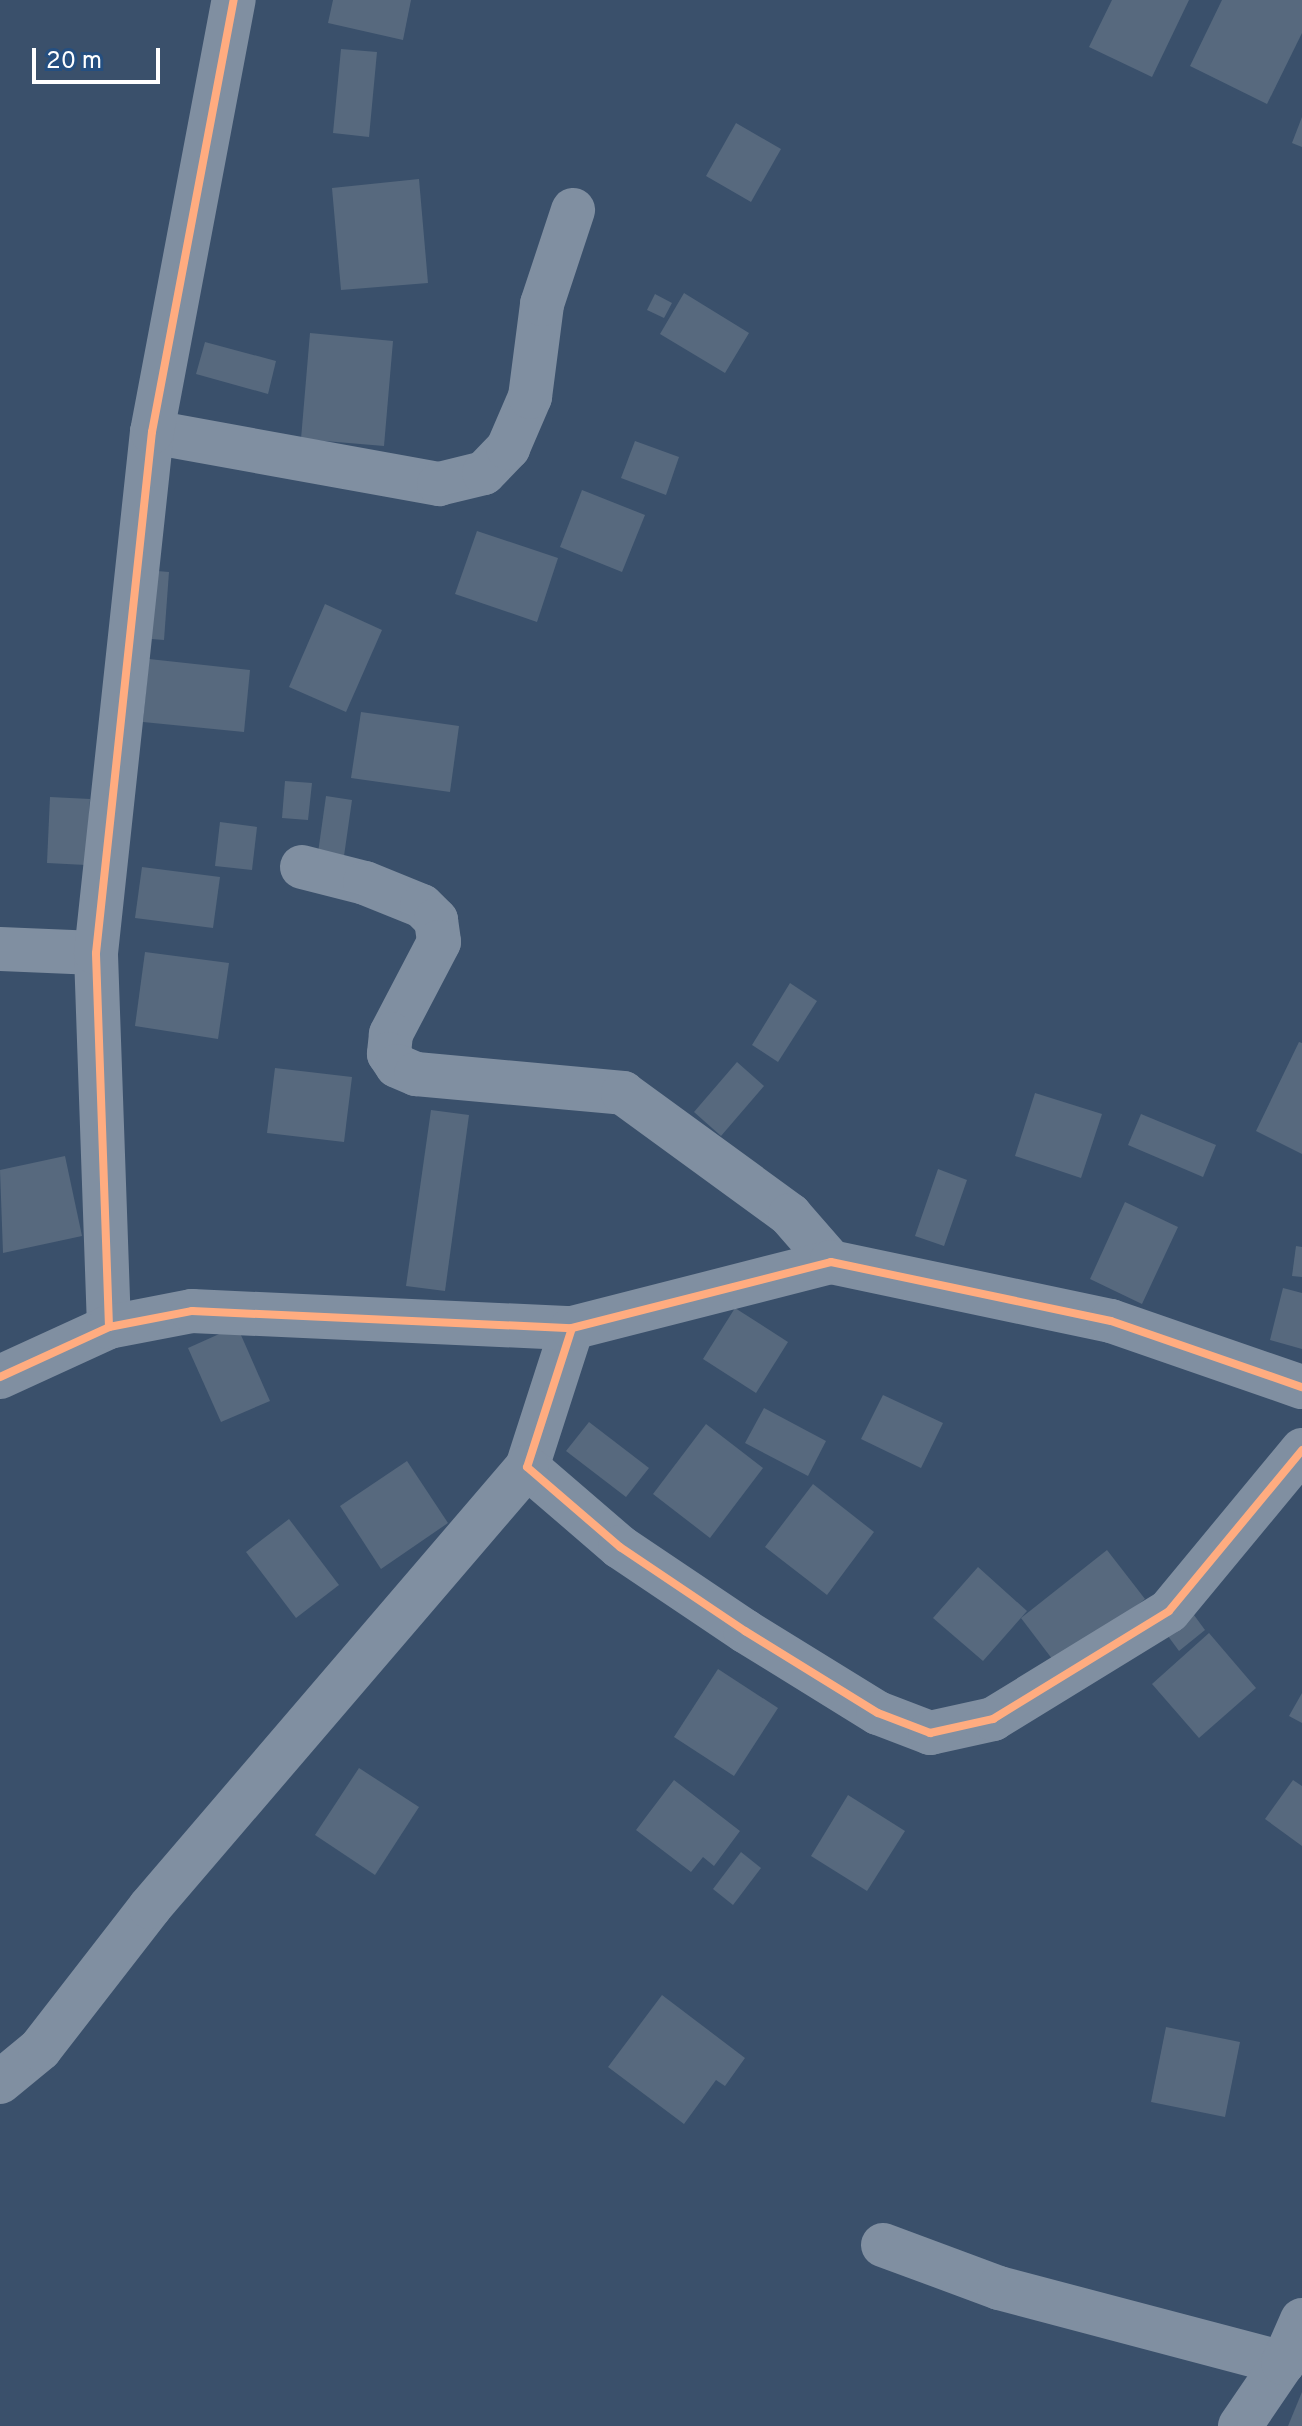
<!DOCTYPE html>
<style>
body{margin:0}
#map{position:relative;width:1302px;height:2426px;overflow:hidden;background:#3a506b;font-family:Overpass,sans-serif}
div>[style]{position:absolute}
.building>*{inset:0;background:#57697e}
.minor>*{height:44px;margin:-22px;padding:0 22px;transform-origin:22px;border-radius:22px;background:#808fa1}
.cycleway>*{height:8px;margin:-4px;padding:0 4px;transform-origin:4px;border-radius:4px;background:#ffac80}
span{translate:-50% -50%;white-space:nowrap;text-align:center;line-height:1.15;-webkit-text-stroke:7px #254f80;paint-order:stroke}
.scale{position:absolute;left:32px;top:48px;width:128px;height:36px;box-sizing:border-box;border:4px solid #fff;border-top:0;padding-left:10px;font-size:24px;line-height:28px;white-space:nowrap;color:#fff;-webkit-text-stroke:6px #254f80;paint-order:stroke}
</style>
<div id="map">
<div class="building">
<div style="clip-path:polygon(333px 0,411px 0,403px 40px,328px 23px)"></div>
<div style="clip-path:polygon(1112px 0,1189px 0,1152px 77px,1089px 47px)"></div>
<div style="clip-path:polygon(1222px 0,1302px 0,1302px 33px,1267px 104px,1190px 66px)"></div>
<div style="clip-path:polygon(341px 49px,377px 52px,369px 137px,333px 133px)"></div>
<div style="clip-path:polygon(1302px 117px,1302px 147px,1292px 143px)"></div>
<div style="clip-path:polygon(736px 123px,781px 149px,751px 202px,706px 176px)"></div>
<div style="clip-path:polygon(419px 179px,428px 283px,341px 290px,332px 188px)"></div>
<div style="clip-path:polygon(684px 293px,749px 333px,725px 373px,660px 334px)"></div>
<div style="clip-path:polygon(655px 294px,672px 303px,664px 318px,647px 310px)"></div>
<div style="clip-path:polygon(310px 333px,393px 341px,384px 446px,301px 439px)"></div>
<div style="clip-path:polygon(205px 342px,276px 361px,268px 394px,196px 374px)"></div>
<div style="clip-path:polygon(635px 441px,679px 457px,666px 495px,621px 478px)"></div>
<div style="clip-path:polygon(582px 490px,645px 515px,622px 572px,560px 547px)"></div>
<div style="clip-path:polygon(477px 531px,558px 558px,537px 622px,455px 594px)"></div>
<div style="clip-path:polygon(145px 570px,169px 572px,164px 640px,139px 638px)"></div>
<div style="clip-path:polygon(325px 604px,382px 630px,346px 712px,289px 687px)"></div>
<div style="clip-path:polygon(149px 659px,250px 670px,244px 732px,143px 722px)"></div>
<div style="clip-path:polygon(361px 712px,459px 726px,450px 792px,351px 778px)"></div>
<div style="clip-path:polygon(285px 781px,312px 783px,308px 820px,282px 818px)"></div>
<div style="clip-path:polygon(326px 796px,352px 800px,343px 863px,317px 860px)"></div>
<div style="clip-path:polygon(50px 797px,90px 799px,86px 865px,47px 863px)"></div>
<div style="clip-path:polygon(220px 822px,257px 827px,252px 870px,215px 866px)"></div>
<div style="clip-path:polygon(142px 867px,220px 877px,213px 928px,135px 918px)"></div>
<div style="clip-path:polygon(145px 952px,229px 963px,218px 1039px,135px 1026px)"></div>
<div style="clip-path:polygon(790px 983px,817px 1001px,778px 1062px,752px 1045px)"></div>
<div style="clip-path:polygon(1299px 1042px,1302px 1043px,1302px 1154px,1256px 1131px)"></div>
<div style="clip-path:polygon(737px 1062px,764px 1086px,721px 1136px,694px 1112px)"></div>
<div style="clip-path:polygon(275px 1068px,352px 1077px,344px 1142px,267px 1133px)"></div>
<div style="clip-path:polygon(1035px 1093px,1102px 1114px,1081px 1178px,1015px 1156px)"></div>
<div style="clip-path:polygon(431px 1110px,469px 1115px,445px 1291px,406px 1286px)"></div>
<div style="clip-path:polygon(1141px 1114px,1216px 1145px,1203px 1177px,1128px 1145px)"></div>
<div style="clip-path:polygon(65px 1156px,82px 1236px,3px 1253px,0 1170px)"></div>
<div style="clip-path:polygon(938px 1169px,967px 1180px,944px 1246px,915px 1236px)"></div>
<div style="clip-path:polygon(1125px 1202px,1178px 1227px,1142px 1304px,1090px 1279px)"></div>
<div style="clip-path:polygon(1296px 1246px,1302px 1247px,1302px 1277px,1292px 1276px)"></div>
<div style="clip-path:polygon(1283px 1288px,1302px 1293px,1302px 1349px,1270px 1340px)"></div>
<div style="clip-path:polygon(735px 1308px,788px 1342px,756px 1393px,703px 1359px)"></div>
<div style="clip-path:polygon(237px 1326px,270px 1401px,221px 1422px,188px 1348px)"></div>
<div style="clip-path:polygon(883px 1395px,943px 1423px,921px 1468px,861px 1439px)"></div>
<div style="clip-path:polygon(764px 1408px,826px 1441px,808px 1476px,745px 1443px)"></div>
<div style="clip-path:polygon(589px 1422px,649px 1468px,626px 1497px,566px 1451px)"></div>
<div style="clip-path:polygon(706px 1424px,763px 1468px,710px 1538px,653px 1494px)"></div>
<div style="clip-path:polygon(407px 1461px,448px 1523px,381px 1569px,340px 1506px)"></div>
<div style="clip-path:polygon(813px 1484px,874px 1532px,827px 1595px,765px 1547px)"></div>
<div style="clip-path:polygon(289px 1519px,339px 1585px,296px 1618px,246px 1552px)"></div>
<div style="clip-path:polygon(1107px 1550px,1145px 1599px,1059px 1668px,1021px 1618px)"></div>
<div style="clip-path:polygon(978px 1567px,1027px 1611px,983px 1661px,933px 1618px)"></div>
<div style="clip-path:polygon(1191px 1611px,1205px 1630px,1179px 1651px,1165px 1632px)"></div>
<div style="clip-path:polygon(1209px 1633px,1256px 1688px,1199px 1738px,1152px 1684px)"></div>
<div style="clip-path:polygon(718px 1669px,778px 1708px,734px 1776px,674px 1737px)"></div>
<div style="clip-path:polygon(1302px 1693px,1302px 1723px,1289px 1716px)"></div>
<div style="clip-path:polygon(359px 1768px,419px 1807px,375px 1875px,315px 1835px)"></div>
<div style="clip-path:polygon(674px 1780px,740px 1831px,714px 1866px,703px 1857px,691px 1872px,636px 1830px)"></div>
<div style="clip-path:polygon(1293px 1780px,1302px 1786px,1302px 1846px,1265px 1819px)"></div>
<div style="clip-path:polygon(848px 1795px,905px 1831px,867px 1891px,811px 1856px)"></div>
<div style="clip-path:polygon(741px 1852px,761px 1868px,733px 1905px,713px 1889px)"></div>
<div style="clip-path:polygon(662px 1995px,745px 2058px,725px 2086px,716px 2080px,684px 2124px,608px 2067px)"></div>
<div style="clip-path:polygon(1166px 2027px,1240px 2042px,1225px 2117px,1151px 2102px)"></div>
<div style="clip-path:polygon(1302px 2392px,1302px 2426px,1288px 2426px)"></div>
</div>
<div class="minor">
<div style="left:152px;top:432px;width:292px;rotate:10.3deg"></div>
<div style="left:439px;top:484px;width:46px;rotate:-13.7deg"></div>
<div style="left:484px;top:473px;width:35px;rotate:-46deg"></div>
<div style="left:508px;top:448px;width:56px;rotate:-66.7deg"></div>
<div style="left:530px;top:397px;width:94px;rotate:-82.6deg"></div>
<div style="left:542px;top:304px;width:99px;rotate:-71.7deg"></div>
<div style="left:302px;top:867px;width:65px;rotate:14.3deg"></div>
<div style="left:365px;top:883px;width:61px;rotate:22deg"></div>
<div style="left:422px;top:906px;width:20px;rotate:45deg"></div>
<div style="left:436px;top:920px;width:22px;rotate:82deg"></div>
<div style="left:439px;top:942px;width:104px;rotate:117.6deg"></div>
<div style="left:391px;top:1034px;width:20px;rotate:96deg"></div>
<div style="left:389px;top:1054px;width:14px;rotate:56deg"></div>
<div style="left:397px;top:1066px;width:21px;rotate:23deg"></div>
<div style="left:416px;top:1074px;width:208px;rotate:5.2deg"></div>
<div style="left:623px;top:1093px;width:207px;rotate:36.1deg"></div>
<div style="left:790px;top:1215px;width:62px;rotate:48.9deg"></div>
<div style="left:0;top:949px;width:96px;rotate:2.4deg"></div>
<div style="left:109px;top:1327px;width:374px;rotate:-92deg"></div>
<div style="left:96px;top:953px;width:524px;rotate:-83.87deg"></div>
<div style="left:152px;top:432px;width:440px;rotate:-79.3deg"></div>
<div style="left:572px;top:1328px;width:146px;rotate:107.9deg"></div>
<div style="left:527px;top:1467px;width:123px;rotate:40.7deg"></div>
<div style="left:620px;top:1547px;width:151px;rotate:33.9deg"></div>
<div style="left:745px;top:1631px;width:156px;rotate:31.7deg"></div>
<div style="left:878px;top:1713px;width:56px;rotate:21deg"></div>
<div style="left:930px;top:1733px;width:65px;rotate:-12.5deg"></div>
<div style="left:993px;top:1719px;width:206px;rotate:-31.5deg"></div>
<div style="left:1169px;top:1611px;width:209px;rotate:-50.4deg"></div>
<div style="left:0;top:1377px;width:120px;rotate:-24.6deg"></div>
<div style="left:109px;top:1327px;width:85px;rotate:-10.9deg"></div>
<div style="left:192px;top:1311px;width:380px;rotate:2.6deg"></div>
<div style="left:572px;top:1328px;width:267px;rotate:-14.3deg"></div>
<div style="left:831px;top:1262px;width:286px;rotate:11.9deg"></div>
<div style="left:1111px;top:1321px;width:202px;rotate:19.1deg"></div>
<div style="left:0;top:2082px;width:52px;rotate:-39.5deg"></div>
<div style="left:40px;top:2049px;width:180px;rotate:-52.2deg"></div>
<div style="left:150px;top:1907px;width:579px;rotate:-49.41deg"></div>
<div style="left:883px;top:2245px;width:124px;rotate:20.3deg"></div>
<div style="left:999px;top:2288px;width:294px;rotate:14.8deg"></div>
<div style="left:1240px;top:2426px;width:76px;rotate:-55.7deg"></div>
<div style="left:1283px;top:2363px;width:47px;rotate:-66.2deg"></div>
</div>
<div class="cycleway">
<div style="left:109px;top:1327px;width:374px;rotate:-92deg"></div>
<div style="left:96px;top:953px;width:524px;rotate:-83.87deg"></div>
<div style="left:152px;top:432px;width:440px;rotate:-79.3deg"></div>
<div style="left:572px;top:1328px;width:146px;rotate:107.9deg"></div>
<div style="left:527px;top:1467px;width:123px;rotate:40.7deg"></div>
<div style="left:620px;top:1547px;width:151px;rotate:33.9deg"></div>
<div style="left:745px;top:1631px;width:156px;rotate:31.7deg"></div>
<div style="left:878px;top:1713px;width:56px;rotate:21deg"></div>
<div style="left:930px;top:1733px;width:65px;rotate:-12.5deg"></div>
<div style="left:993px;top:1719px;width:206px;rotate:-31.5deg"></div>
<div style="left:1169px;top:1611px;width:209px;rotate:-50.4deg"></div>
<div style="left:0;top:1377px;width:120px;rotate:-24.6deg"></div>
<div style="left:109px;top:1327px;width:85px;rotate:-10.9deg"></div>
<div style="left:192px;top:1311px;width:380px;rotate:2.6deg"></div>
<div style="left:572px;top:1328px;width:267px;rotate:-14.3deg"></div>
<div style="left:831px;top:1262px;width:286px;rotate:11.9deg"></div>
<div style="left:1111px;top:1321px;width:202px;rotate:19.1deg"></div>
</div>
<div class="scale">20 m</div>
</div>
